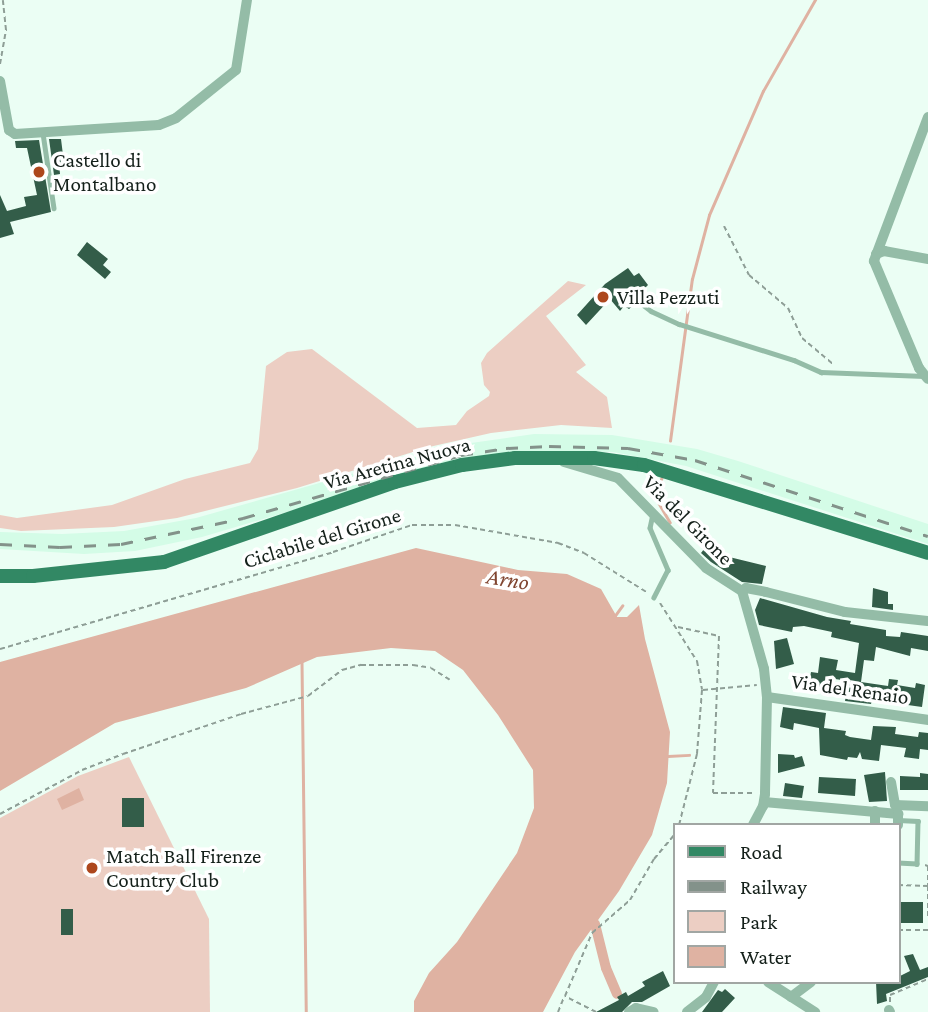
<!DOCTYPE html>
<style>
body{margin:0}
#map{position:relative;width:928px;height:1012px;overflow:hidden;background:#ebfef4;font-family:"Crimson Pro",serif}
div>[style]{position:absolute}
.built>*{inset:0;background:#d4fce7}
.green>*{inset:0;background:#eccec3}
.water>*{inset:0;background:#dfb2a2}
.stream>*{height:2.5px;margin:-1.25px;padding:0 1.25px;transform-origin:1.25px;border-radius:1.25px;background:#dfb2a2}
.canal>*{height:10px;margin:-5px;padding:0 5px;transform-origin:5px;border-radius:5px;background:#dfb2a2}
.building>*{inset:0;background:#335d49}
.path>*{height:2px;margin-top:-1px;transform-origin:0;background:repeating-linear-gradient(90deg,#8e9e96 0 5px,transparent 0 8.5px)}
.service>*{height:4.5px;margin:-2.25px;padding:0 2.25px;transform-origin:2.25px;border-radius:2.25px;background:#94bca7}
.minor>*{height:10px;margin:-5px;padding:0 5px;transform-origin:5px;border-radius:5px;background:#94bca7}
.primary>*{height:14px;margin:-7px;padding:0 7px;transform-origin:7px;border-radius:7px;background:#328864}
.rail>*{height:2.5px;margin-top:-1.25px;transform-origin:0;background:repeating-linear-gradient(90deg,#83928a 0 12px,transparent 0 24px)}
.dots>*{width:19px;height:19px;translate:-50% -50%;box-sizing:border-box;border:4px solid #fff;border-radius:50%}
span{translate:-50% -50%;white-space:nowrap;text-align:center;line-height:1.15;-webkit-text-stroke:7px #fff;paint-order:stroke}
.poi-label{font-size:21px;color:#14201a}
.left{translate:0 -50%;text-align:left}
.street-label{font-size:21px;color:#14201a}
.water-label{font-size:23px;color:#804530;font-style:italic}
.legend{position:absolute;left:673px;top:823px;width:228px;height:161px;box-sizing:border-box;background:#fff;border:2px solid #a1a6a3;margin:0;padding:9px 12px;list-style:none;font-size:21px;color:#14201a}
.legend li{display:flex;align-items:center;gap:14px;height:35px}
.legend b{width:35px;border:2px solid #a1a6a3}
</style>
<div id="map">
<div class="built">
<div style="clip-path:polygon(534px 434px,612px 435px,697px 449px,738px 461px,928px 524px,928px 544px,686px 466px,613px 452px,570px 451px,521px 452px,463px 460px,202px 537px,135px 551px,84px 554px,0 549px,0 532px,62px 534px,124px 531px,196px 518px,450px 446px)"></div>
</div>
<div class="green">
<div style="clip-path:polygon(568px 281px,586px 285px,546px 316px,586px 365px,576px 372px,607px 397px,612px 428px,561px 425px,491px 433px,429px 447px,297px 488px,177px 518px,114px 527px,21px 531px,0 528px,0 515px,17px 518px,112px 505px,185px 479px,250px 463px,258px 449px,266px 366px,287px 352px,312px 349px,417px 428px,456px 425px,467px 411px,489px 396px,490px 392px,484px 385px,481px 363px,487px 353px)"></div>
<div style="clip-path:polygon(129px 757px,209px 919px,210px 1012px,0 1012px,0 818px,78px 776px)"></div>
</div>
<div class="water">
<div style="clip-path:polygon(416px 548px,518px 570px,567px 574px,601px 589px,617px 617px,627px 617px,639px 605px,645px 639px,670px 732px,667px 783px,652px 835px,619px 891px,575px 952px,543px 1012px,414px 1012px,414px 1001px,429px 973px,457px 942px,517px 853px,534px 808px,533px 770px,498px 715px,463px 670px,435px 651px,391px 648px,317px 657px,246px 688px,115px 723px,0 791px,0 662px)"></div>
<div style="clip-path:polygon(79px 788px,84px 800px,62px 810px,57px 799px)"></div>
</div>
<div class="stream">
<div style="left:670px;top:441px;width:163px;rotate:-82.3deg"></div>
<div style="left:692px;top:279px;width:66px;rotate:-75.1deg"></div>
<div style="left:709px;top:215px;width:135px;rotate:-66.5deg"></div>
<div style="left:763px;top:91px;width:105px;rotate:-60.3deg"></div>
<div style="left:662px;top:478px;width:21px;rotate:107deg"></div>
<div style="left:656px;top:498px;width:28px;rotate:60deg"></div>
<div style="left:614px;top:617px;width:14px;rotate:-54deg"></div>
<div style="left:302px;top:662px;width:350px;rotate:89.3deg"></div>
<div style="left:668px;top:756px;width:21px;rotate:-3deg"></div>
</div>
<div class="canal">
<div style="left:595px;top:924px;width:45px;rotate:76deg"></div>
<div style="left:606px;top:968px;width:28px;rotate:67deg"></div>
</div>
<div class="building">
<div style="clip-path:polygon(49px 139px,61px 139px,64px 163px,59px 163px,60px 174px,54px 175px)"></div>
<div style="clip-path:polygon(39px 140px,51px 212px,10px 222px,14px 234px,0 238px,0 195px,7px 211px,26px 206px,24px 197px,37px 195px,27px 148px,16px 148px,15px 141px)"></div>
<div style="clip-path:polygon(87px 242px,108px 259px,103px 265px,111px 272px,105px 279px,77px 255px)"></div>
<div style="clip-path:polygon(628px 268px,634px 276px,639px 273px,648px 285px,644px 289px,646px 294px,641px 297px,626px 289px,624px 295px,635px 304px,629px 309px,624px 306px,620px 311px,610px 299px,586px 325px,577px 315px,605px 284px)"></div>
<div style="clip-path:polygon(708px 544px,721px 555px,766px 566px,762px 584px,742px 582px,711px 562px,701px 553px)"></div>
<div style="clip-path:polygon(873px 588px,888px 592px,888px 604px,893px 604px,893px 610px,872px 607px)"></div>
<div style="clip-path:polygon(760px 598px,827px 617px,851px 621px,850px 624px,886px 630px,886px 636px,900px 637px,901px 632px,928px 636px,928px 651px,911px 648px,910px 656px,876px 647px,874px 661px,864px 660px,861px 682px,888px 686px,889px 679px,898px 680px,897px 685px,915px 688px,916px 683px,925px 685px,922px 707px,872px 700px,871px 704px,845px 701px,848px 681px,829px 678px,826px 691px,808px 688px,811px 672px,818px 673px,820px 657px,838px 660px,836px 670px,855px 673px,859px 643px,831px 637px,832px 632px,804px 626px,793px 627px,792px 632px,759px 625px,755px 610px)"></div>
<div style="clip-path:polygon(787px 638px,794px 664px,776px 669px,774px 641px)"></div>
<div style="clip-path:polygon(783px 707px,826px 713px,824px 728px,846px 731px,845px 735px,850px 737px,871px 740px,873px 726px,896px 727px,895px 734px,918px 737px,919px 732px,928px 733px,928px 750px,920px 749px,919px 759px,904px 757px,906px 748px,881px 745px,879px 761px,862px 759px,860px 752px,857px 758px,848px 757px,847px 760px,820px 755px,819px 728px,794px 723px,793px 730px,780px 727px)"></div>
<div style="clip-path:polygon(778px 754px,794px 755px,795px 758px,802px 756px,805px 766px,778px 773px)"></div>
<div style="clip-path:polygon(885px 772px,887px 801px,869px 802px,864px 775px)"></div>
<div style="clip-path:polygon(920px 773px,928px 774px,928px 790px,900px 790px,900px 776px,920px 777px)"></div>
<div style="clip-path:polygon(819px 777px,856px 779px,855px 796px,818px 793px)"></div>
<div style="clip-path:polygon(785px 783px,804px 786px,802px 798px,783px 796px)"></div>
<div style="clip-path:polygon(122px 798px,144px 798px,144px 827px,122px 827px)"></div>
<div style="clip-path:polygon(898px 902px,923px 902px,923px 923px,898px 923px)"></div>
<div style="clip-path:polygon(61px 909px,73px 909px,73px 935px,61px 935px)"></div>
<div style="clip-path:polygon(913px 954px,920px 970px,928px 967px,928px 977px,886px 994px,887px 1001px,877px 1004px,876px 982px,898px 982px,898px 977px,910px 971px,904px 956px)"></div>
<div style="clip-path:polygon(663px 971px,670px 986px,642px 1002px,632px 1002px,622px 1012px,596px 1012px,619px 1000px,617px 997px,626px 992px,628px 996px,645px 986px,642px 982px)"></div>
<div style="clip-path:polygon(725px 989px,735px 998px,722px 1012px,702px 1012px,718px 990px,722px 992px)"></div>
</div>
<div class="path">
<div style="left:0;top:64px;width:35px;rotate:-80deg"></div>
<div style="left:6px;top:30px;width:30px;rotate:-96deg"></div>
<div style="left:724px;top:226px;width:55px;rotate:63deg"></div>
<div style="left:749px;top:275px;width:51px;rotate:40.2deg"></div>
<div style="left:788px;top:308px;width:33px;rotate:65deg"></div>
<div style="left:802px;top:338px;width:42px;rotate:40.2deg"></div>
<div style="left:660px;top:603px;width:69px;rotate:57.5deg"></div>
<div style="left:697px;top:661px;width:29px;rotate:80deg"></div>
<div style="left:702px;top:690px;width:64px;rotate:94.5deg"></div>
<div style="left:697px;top:754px;width:73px;rotate:104.2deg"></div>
<div style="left:678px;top:627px;width:42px;rotate:12.4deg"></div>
<div style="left:719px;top:636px;width:157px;rotate:92.2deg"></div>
<div style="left:713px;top:793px;width:41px"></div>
<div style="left:0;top:649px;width:347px;rotate:-16.2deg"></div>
<div style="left:333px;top:552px;width:83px;rotate:-18.9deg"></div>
<div style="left:412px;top:525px;width:43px"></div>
<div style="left:455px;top:525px;width:105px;rotate:9.9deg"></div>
<div style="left:558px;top:543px;width:28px;rotate:21deg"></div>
<div style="left:584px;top:553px;width:75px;rotate:32deg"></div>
<div style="left:703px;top:690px;width:54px;rotate:-5.3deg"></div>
<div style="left:0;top:814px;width:93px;rotate:-28.2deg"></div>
<div style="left:82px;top:770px;width:44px;rotate:-21.3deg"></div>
<div style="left:123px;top:754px;width:125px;rotate:-18.7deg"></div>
<div style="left:241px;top:714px;width:69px;rotate:-15deg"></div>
<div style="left:308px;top:696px;width:43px;rotate:-37.4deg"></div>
<div style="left:342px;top:670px;width:20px;rotate:-15deg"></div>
<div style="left:361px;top:665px;width:52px"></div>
<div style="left:413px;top:665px;width:18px;rotate:9deg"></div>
<div style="left:431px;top:668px;width:22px;rotate:32deg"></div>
<div style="left:925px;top:865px;width:3px;rotate:18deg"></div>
<div style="left:928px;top:866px;width:19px;rotate:90deg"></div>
<div style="left:898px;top:885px;width:30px;rotate:2deg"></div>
<div style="left:928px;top:886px;width:34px;rotate:90deg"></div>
<div style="left:898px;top:930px;width:30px"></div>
<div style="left:890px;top:1002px;width:7px;rotate:-90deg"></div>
<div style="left:890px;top:995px;width:41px;rotate:-22.8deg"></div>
<div style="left:558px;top:1012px;width:16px;rotate:-68deg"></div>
<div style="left:596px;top:1012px;width:35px;rotate:-153deg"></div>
<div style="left:565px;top:996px;width:69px;rotate:-66.8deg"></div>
<div style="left:592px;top:933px;width:50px;rotate:-41deg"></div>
<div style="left:630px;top:900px;width:48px;rotate:-59.7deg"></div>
<div style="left:654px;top:859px;width:31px;rotate:-50deg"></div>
</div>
<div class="service">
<div style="left:43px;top:133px;width:76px;rotate:81.7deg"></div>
<div style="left:628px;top:293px;width:29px;rotate:38deg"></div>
<div style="left:651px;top:311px;width:31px;rotate:25deg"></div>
<div style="left:679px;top:324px;width:121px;rotate:17.4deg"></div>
<div style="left:794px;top:360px;width:30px;rotate:24deg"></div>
<div style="left:821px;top:372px;width:103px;rotate:2.2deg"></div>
<div style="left:653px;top:514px;width:14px;rotate:102deg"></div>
<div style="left:650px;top:528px;width:46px;rotate:66.8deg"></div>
<div style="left:668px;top:570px;width:31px;rotate:117deg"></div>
<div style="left:898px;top:820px;width:20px;rotate:3deg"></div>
<div style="left:918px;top:821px;width:43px;rotate:91.3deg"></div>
<div style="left:917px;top:864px;width:19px;rotate:-177deg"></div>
</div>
<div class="minor">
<div style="left:0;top:81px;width:50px;rotate:79.6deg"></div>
<div style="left:9px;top:130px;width:7px;rotate:34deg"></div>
<div style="left:15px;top:134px;width:144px;rotate:-3.6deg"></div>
<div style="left:159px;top:125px;width:18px;rotate:-22deg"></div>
<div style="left:176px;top:118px;width:77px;rotate:-38.7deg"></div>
<div style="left:236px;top:70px;width:71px;rotate:-81.1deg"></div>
<div style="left:928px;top:117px;width:154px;rotate:110.6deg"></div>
<div style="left:874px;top:261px;width:116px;rotate:67.2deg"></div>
<div style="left:919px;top:368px;width:14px;rotate:51deg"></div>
<div style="left:876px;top:254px;width:9px;rotate:-21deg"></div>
<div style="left:884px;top:251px;width:45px;rotate:10.3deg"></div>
<div style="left:564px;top:462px;width:56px;rotate:16.5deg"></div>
<div style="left:618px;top:478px;width:126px;rotate:45.6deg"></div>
<div style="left:706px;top:568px;width:43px;rotate:32.6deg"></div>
<div style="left:742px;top:591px;width:5px;rotate:-37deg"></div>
<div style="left:746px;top:588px;width:20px;rotate:11deg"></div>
<div style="left:766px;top:592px;width:81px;rotate:14.2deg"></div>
<div style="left:845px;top:612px;width:83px;rotate:6.2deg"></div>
<div style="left:742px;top:591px;width:81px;rotate:74.2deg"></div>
<div style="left:764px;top:669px;width:28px;rotate:84deg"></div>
<div style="left:767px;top:697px;width:97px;rotate:91.2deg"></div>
<div style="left:765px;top:794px;width:12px;rotate:99deg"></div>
<div style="left:763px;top:806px;width:21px;rotate:118deg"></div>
<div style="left:767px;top:697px;width:163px;rotate:8.1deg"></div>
<div style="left:891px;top:782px;width:23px;rotate:80deg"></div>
<div style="left:895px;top:805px;width:33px;rotate:2deg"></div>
<div style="left:764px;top:802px;width:135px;rotate:5.1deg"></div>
<div style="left:898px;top:814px;width:11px;rotate:90deg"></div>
<div style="left:875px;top:825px;width:14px;rotate:-90deg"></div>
<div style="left:768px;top:982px;width:56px;rotate:32.6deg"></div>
<div style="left:791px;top:997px;width:25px;rotate:-37deg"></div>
<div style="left:889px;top:1010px;width:2px;rotate:63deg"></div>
<div style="left:629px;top:1012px;width:8px;rotate:-30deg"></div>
<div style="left:636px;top:1008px;width:18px;rotate:13deg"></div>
<div style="left:687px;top:1012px;width:24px;rotate:-38deg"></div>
<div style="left:706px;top:997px;width:17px;rotate:-62deg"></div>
</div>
<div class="primary">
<div style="left:0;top:576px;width:33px"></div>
<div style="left:33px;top:576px;width:132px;rotate:-6.1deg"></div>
<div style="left:164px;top:562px;width:244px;rotate:-19.1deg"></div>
<div style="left:395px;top:482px;width:69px;rotate:-14.2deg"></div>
<div style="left:462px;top:465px;width:53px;rotate:-7.5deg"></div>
<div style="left:515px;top:458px;width:79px"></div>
<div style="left:594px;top:458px;width:50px;rotate:8deg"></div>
<div style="left:644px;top:465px;width:297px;rotate:17.2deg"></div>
</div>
<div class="rail">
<div style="left:0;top:544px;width:60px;rotate:2.9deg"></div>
<div style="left:60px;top:547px;width:61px;rotate:-2.8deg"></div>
<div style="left:121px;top:544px;width:125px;rotate:-12deg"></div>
<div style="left:243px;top:518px;width:227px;rotate:-16.1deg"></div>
<div style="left:461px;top:455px;width:46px;rotate:-8.8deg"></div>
<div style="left:506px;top:448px;width:43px;rotate:-2.7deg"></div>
<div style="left:549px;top:446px;width:79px;rotate:1.5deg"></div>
<div style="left:628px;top:448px;width:68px;rotate:10.2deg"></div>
<div style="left:695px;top:460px;width:245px;rotate:18.1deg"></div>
</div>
<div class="dots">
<div style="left:39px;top:172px;background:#ad471d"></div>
<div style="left:603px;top:297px;background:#ad471d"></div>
<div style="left:92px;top:868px;background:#ad471d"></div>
</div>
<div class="poi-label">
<span class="left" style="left:53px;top:172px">Castello di<br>Montalbano</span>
<span class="left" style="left:617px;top:297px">Villa Pezzuti</span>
<span class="left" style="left:106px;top:868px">Match Ball Firenze<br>Country Club</span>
</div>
<div class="street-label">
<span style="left:397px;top:463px;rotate:-15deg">Via Aretina Nuova</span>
<span style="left:688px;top:520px;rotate:45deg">Via del Girone</span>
<span style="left:322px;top:538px;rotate:-17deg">Ciclabile del Girone</span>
<span style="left:850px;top:689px;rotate:8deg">Via del Renaio</span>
</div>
<div class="water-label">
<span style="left:508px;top:579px;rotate:9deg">Arno</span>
</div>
<ul class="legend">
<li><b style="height:9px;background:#328864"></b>Road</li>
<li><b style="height:9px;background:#83928a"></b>Railway</li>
<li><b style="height:19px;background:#eccec3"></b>Park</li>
<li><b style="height:19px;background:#dfb2a2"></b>Water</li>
</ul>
</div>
